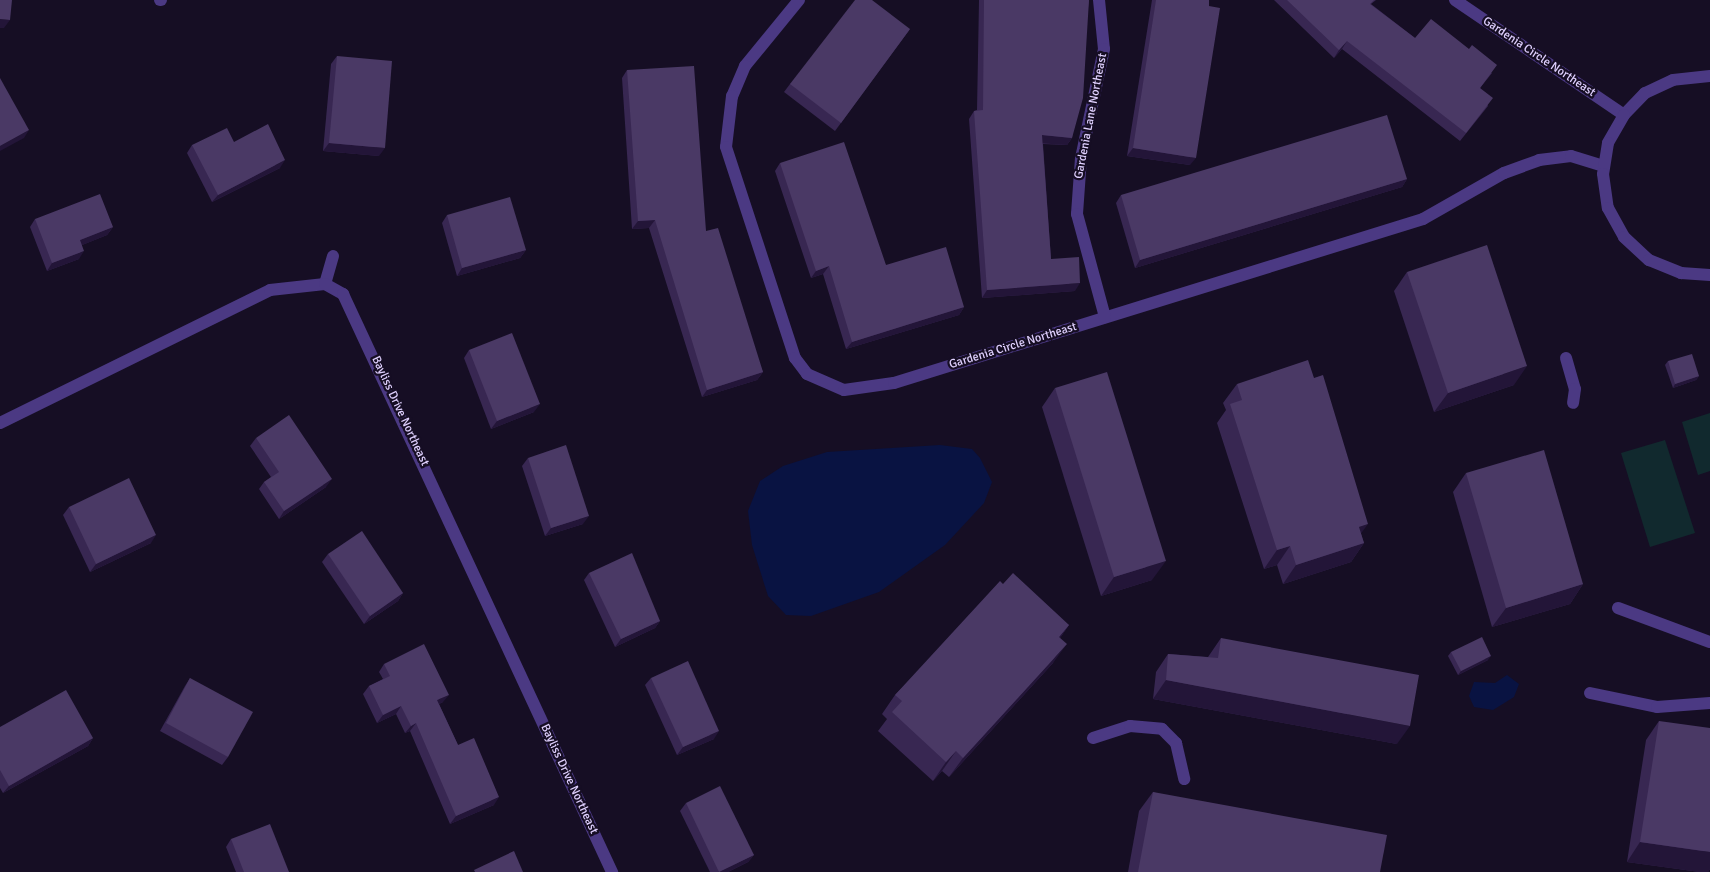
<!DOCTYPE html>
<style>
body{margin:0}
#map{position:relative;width:1710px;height:872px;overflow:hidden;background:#160e24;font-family:Signika,sans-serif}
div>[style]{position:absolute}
.green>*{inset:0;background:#11292e}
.water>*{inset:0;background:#091342}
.service>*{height:12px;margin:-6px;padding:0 6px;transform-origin:6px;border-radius:6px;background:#4b3983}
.minor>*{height:12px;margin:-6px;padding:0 6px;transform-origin:6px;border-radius:6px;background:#4b3983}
.wall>*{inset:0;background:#382752}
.shaded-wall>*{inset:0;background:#231538}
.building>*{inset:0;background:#4a3965}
span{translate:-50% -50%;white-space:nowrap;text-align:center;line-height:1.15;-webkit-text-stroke:4.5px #160e24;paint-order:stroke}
.street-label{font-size:12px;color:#e0d1ff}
</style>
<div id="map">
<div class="green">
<div style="clip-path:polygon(1710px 413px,1710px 471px,1698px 475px,1682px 422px)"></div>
<div style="clip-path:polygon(1665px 440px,1695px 533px,1650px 547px,1621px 453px)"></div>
</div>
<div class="water">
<div style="clip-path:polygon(940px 445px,972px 449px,980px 458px,992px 482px,984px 503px,945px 545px,879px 592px,811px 616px,786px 615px,768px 596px,752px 545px,748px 511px,760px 481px,783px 466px,827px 452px)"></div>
<div style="clip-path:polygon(1507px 675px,1519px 684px,1514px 697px,1493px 710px,1474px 707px,1469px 696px,1474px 682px,1495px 683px)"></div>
</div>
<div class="service">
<div style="left:1566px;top:358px;width:32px;rotate:74deg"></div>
<div style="left:1575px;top:389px;width:14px;rotate:98deg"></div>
<div style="left:1093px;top:738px;width:39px;rotate:-18deg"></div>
<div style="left:1130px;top:726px;width:32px;rotate:5deg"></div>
<div style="left:1162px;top:729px;width:20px;rotate:45deg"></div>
<div style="left:1176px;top:743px;width:37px;rotate:77deg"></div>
</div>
<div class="minor">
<div style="left:160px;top:0;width:1px"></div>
<div style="left:799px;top:0;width:85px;rotate:129.3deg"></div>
<div style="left:745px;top:66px;width:33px;rotate:113deg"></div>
<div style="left:732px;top:96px;width:51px;rotate:96.7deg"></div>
<div style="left:726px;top:147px;width:222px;rotate:71.9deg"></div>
<div style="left:795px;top:358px;width:20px;rotate:53deg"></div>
<div style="left:807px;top:374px;width:40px;rotate:23.4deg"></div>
<div style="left:844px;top:390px;width:50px;rotate:-8deg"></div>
<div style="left:894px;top:383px;width:554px;rotate:-17.22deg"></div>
<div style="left:1423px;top:219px;width:93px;rotate:-29.6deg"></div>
<div style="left:1504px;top:173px;width:37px;rotate:-20deg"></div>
<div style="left:1539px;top:160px;width:32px;rotate:-7deg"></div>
<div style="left:1571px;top:156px;width:34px;rotate:17deg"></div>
<div style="left:1099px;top:0;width:49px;rotate:84.2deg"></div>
<div style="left:1104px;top:49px;width:111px;rotate:101.9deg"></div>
<div style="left:1081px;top:158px;width:56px;rotate:94.1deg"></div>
<div style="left:1077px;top:214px;width:107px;rotate:74.8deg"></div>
<div style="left:1455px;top:0;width:204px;rotate:34.2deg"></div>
<div style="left:1710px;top:76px;width:37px;rotate:174deg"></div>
<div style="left:1673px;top:80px;width:31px;rotate:155deg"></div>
<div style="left:1645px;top:93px;width:30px;rotate:134deg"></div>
<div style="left:1624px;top:115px;width:32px;rotate:120deg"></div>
<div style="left:1608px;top:143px;width:31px;rotate:99deg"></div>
<div style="left:1603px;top:174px;width:34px;rotate:82deg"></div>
<div style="left:1608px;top:208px;width:33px;rotate:61deg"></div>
<div style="left:1624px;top:237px;width:34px;rotate:43deg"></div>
<div style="left:1649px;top:260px;width:35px;rotate:22deg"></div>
<div style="left:1681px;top:273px;width:29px;rotate:4deg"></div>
<div style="left:325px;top:284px;width:29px;rotate:-74deg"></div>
<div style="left:0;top:423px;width:301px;rotate:-26.2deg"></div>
<div style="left:270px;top:290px;width:55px;rotate:-6.2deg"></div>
<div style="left:325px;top:284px;width:21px;rotate:29deg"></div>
<div style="left:343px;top:294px;width:638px;rotate:65.04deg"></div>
<div style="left:1618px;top:608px;width:98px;rotate:20.3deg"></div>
<div style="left:1590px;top:693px;width:68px;rotate:11.8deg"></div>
<div style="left:1657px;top:707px;width:53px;rotate:-4.3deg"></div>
</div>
<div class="wall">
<div style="clip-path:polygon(979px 0,1089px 0,1072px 138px,1067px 145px,1043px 144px,1051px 259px,1075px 291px,982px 298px,969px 119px,974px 111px,977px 110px)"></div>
<div style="clip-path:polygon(1152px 0,1209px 0,1190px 165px,1127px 156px)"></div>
<div style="clip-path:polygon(1274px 0,1376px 0,1371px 4px,1415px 38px,1492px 73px,1480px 88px,1488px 106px,1460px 141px,1342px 49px,1334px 58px)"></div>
<div style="clip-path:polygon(910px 29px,835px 131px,784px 92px,790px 84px)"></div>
<div style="clip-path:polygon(337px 56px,379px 156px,323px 151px,331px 64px)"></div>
<div style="clip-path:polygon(627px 70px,706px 231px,763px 372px,757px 380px,702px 397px,649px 228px,632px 229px,622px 78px)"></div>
<div style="clip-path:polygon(234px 142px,280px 168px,212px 202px,187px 153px,192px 145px)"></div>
<div style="clip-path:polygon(780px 163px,886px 265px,964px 307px,959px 315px,846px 349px,823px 274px,811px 278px,775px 171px)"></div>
<div style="clip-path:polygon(1407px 179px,1402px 187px,1135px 268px,1116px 203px,1121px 195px)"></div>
<div style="clip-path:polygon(447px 215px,526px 250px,520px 258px,457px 276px,442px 223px)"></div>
<div style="clip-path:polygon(35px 219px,113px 227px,107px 235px,82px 245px,79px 259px,47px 271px,30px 227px)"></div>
<div style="clip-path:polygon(1407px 272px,1514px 385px,1434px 412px,1394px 291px)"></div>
<div style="clip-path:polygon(469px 350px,534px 412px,491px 429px,464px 358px)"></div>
<div style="clip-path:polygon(1668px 361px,1699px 376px,1696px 380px,1673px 388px,1665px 365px)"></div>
<div style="clip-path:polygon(1237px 384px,1361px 534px,1364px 543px,1351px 562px,1283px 584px,1277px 565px,1264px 569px,1217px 423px,1226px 410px,1223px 403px)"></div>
<div style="clip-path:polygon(1055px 388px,1152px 580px,1101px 596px,1042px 407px)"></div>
<div style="clip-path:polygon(256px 438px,326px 487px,279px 519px,259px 489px,264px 482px,271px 477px,250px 446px)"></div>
<div style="clip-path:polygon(528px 458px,583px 524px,545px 536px,522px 466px)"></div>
<div style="clip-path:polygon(1466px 473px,1583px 584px,1570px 604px,1492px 627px,1453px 492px)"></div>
<div style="clip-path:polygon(69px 507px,151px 543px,90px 572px,63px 515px)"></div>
<div style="clip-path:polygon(328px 554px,403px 593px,398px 601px,364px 624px,322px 562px)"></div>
<div style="clip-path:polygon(589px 573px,660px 621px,655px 628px,615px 647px,584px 580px)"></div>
<div style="clip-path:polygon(1003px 584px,1069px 625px,1060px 638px,1053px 663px,949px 777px,942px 771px,933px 781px,878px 731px,887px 719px,882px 714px,895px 695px)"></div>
<div style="clip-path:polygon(1221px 638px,1397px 744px,1153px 699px,1156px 672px,1168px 654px,1208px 657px)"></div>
<div style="clip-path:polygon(1451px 652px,1488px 660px,1458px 675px,1448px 656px)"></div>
<div style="clip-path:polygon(384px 664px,443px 702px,439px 704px,458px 745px,494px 805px,450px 824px,410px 731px,405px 733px,396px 714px,377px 723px,363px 694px,369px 686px,383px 679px,379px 672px)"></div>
<div style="clip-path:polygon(190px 678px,228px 757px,222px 765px,160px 731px,185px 686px)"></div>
<div style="clip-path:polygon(651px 678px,714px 739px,677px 755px,645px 685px)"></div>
<div style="clip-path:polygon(1659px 721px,1710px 869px,1708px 872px,1700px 872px,1627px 862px,1646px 740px)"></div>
<div style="clip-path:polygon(0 727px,93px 738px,88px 746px,3px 793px,0 788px)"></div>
<div style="clip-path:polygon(1153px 792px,1380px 872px,1128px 872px,1139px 811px)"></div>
<div style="clip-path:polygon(686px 803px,754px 855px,748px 862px,728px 872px,710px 872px,680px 811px)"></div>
<div style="clip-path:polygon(231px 839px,289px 872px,236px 872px,226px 847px)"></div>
</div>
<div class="shaded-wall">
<div style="clip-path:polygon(0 19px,10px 20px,4px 28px,0 28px)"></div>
<div style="clip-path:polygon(1347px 41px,1342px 49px,1334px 58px,1339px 50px)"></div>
<div style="clip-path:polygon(29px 130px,24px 138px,0 151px,0 146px)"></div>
<div style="clip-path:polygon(1042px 135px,1072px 138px,1067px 145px,1037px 143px)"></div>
<div style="clip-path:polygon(329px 143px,385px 148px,379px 156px,323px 151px)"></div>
<div style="clip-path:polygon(1133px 148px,1196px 158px,1190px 165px,1127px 156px)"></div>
<div style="clip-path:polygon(285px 160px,280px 168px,212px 202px,218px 195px)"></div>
<div style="clip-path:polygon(1407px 179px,1402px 187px,1135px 268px,1140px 260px)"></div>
<div style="clip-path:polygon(655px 220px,649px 228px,632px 229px,638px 221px)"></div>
<div style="clip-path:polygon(113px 227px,107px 235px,75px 248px,80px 240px)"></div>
<div style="clip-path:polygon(526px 250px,520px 258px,457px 276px,462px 268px)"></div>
<div style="clip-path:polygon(84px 251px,79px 259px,47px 271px,52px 263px)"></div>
<div style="clip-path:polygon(829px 266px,823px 274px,811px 278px,816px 271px)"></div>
<div style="clip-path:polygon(1080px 283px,1075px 291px,982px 298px,987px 290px)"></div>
<div style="clip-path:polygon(964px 307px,959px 315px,846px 349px,852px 342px)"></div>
<div style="clip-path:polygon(1527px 366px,1514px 385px,1434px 412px,1448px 393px)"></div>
<div style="clip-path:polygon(763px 372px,757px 380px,702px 397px,707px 390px)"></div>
<div style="clip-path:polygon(1699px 376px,1696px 380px,1673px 388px,1675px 384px)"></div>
<div style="clip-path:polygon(540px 404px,534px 412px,491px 429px,497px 421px)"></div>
<div style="clip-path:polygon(332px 479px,326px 487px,279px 519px,284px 511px)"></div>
<div style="clip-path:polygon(589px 516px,583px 524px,545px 536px,551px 528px)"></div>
<div style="clip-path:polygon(1368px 524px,1354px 543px,1359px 527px)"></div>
<div style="clip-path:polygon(156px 535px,151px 543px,90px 572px,96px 564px)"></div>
<div style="clip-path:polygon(1364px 543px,1351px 562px,1283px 584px,1296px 565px)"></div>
<div style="clip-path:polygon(1290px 546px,1277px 565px,1264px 569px,1277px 550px)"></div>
<div style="clip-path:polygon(1166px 561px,1152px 580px,1101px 596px,1114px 577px)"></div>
<div style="clip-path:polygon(1583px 584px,1570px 604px,1492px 627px,1506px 608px)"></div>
<div style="clip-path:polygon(403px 593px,398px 601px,364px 624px,370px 616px)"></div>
<div style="clip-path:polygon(660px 621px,655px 628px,615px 647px,621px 639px)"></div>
<div style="clip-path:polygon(1069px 625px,1056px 644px,1059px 637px)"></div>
<div style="clip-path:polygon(1067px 644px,1053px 663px,949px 777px,963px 758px)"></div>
<div style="clip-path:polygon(1491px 656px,1488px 660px,1458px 675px,1461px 671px)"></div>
<div style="clip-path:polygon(1166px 680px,1410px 726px,1397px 744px,1153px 699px)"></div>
<div style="clip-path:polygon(449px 695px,443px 702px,431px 708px,437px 700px)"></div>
<div style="clip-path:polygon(401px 706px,396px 714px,377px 723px,383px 715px)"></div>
<div style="clip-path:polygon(416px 723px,410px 731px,405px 733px,411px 726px)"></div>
<div style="clip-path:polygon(719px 731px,714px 739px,677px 755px,683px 747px)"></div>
<div style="clip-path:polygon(93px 738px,88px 746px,3px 793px,9px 786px)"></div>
<div style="clip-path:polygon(956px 751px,942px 771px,933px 781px,946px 762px)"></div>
<div style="clip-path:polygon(499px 797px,494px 805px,450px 824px,456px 816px)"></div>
<div style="clip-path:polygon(1640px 842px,1710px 852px,1710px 869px,1708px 872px,1700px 872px,1627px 862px)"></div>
<div style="clip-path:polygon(754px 855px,748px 862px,728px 872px,718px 872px)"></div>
</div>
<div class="building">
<div style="clip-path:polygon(0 0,12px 0,10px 20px,0 19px)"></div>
<div style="clip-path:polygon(855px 0,872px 0,910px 29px,841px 123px,790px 84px)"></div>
<div style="clip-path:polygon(984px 0,1089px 0,1083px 98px,1072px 138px,1042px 135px,1051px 259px,1079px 257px,1080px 283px,987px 290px,974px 111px,983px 110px)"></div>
<div style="clip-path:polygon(1156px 0,1209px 0,1209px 6px,1220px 8px,1196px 158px,1133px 148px)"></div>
<div style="clip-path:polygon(1287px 0,1374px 0,1370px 4px,1415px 38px,1431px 19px,1469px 49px,1472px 45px,1497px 65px,1480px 88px,1493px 98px,1466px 133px,1347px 41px,1339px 50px)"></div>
<div style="clip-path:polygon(337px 56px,392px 61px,385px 148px,329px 143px)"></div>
<div style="clip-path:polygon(694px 66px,706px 231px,718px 228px,763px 372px,707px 390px,655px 220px,638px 221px,627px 70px)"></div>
<div style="clip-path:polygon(0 78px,29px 130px,0 146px)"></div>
<div style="clip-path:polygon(1387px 115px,1407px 179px,1140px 260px,1121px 195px)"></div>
<div style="clip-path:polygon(268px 124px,285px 160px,218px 195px,192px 145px,227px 128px,234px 142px)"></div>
<div style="clip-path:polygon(844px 142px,886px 265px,946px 247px,964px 307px,852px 342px,829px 266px,816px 271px,780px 163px)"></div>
<div style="clip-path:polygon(100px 194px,113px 227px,80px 240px,84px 251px,52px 263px,35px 219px)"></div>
<div style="clip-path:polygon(510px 197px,526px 250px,462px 268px,447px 215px)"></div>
<div style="clip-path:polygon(1487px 245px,1527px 366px,1448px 393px,1407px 272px)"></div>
<div style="clip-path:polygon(512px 333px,540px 404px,497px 421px,469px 350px)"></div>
<div style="clip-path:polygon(1692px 354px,1699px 376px,1675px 384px,1668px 361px)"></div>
<div style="clip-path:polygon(1308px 360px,1314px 378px,1323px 375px,1368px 524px,1359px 527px,1364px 543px,1296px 565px,1290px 546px,1277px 550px,1230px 404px,1242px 400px,1237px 384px)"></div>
<div style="clip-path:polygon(1107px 372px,1166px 561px,1114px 577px,1055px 388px)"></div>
<div style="clip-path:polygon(289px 415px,332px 479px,284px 511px,264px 482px,279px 472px,256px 438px)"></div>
<div style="clip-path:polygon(566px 445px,589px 516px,551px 528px,528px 458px)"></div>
<div style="clip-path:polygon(1544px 450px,1583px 584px,1506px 608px,1466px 473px)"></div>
<div style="clip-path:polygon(129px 478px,156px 535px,96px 564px,69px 507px)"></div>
<div style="clip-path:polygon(362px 531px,403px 593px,370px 616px,328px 554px)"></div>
<div style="clip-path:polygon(632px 553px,660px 621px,621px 639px,589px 573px)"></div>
<div style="clip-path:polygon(1013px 573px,1069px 625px,1059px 637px,1067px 644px,963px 758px,956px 751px,946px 762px,892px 712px,902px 701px,895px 695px,1000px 581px,1003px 584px)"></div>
<div style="clip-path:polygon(1482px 637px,1491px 656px,1461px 671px,1451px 652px)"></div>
<div style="clip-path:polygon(1221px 638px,1419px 675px,1410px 726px,1166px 680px,1168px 654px,1218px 658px)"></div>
<div style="clip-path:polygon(424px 644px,449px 695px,437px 700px,458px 745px,474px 738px,499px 797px,456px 816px,416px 723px,411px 726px,401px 706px,383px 715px,369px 686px,390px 676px,384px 664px)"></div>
<div style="clip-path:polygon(688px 661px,719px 731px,683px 747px,651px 678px)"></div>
<div style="clip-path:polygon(190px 678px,253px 712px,228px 757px,166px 723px)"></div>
<div style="clip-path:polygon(66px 690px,93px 738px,9px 786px,0 770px,0 727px)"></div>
<div style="clip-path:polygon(1659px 721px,1710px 728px,1710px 852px,1640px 842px)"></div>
<div style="clip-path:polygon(720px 786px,754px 855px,719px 872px,686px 803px)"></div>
<div style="clip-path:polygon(1153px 792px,1387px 835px,1380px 872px,1138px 872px)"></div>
<div style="clip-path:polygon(270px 824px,289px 872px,244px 872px,231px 839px)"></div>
<div style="clip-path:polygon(514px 851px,523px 872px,475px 872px,474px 870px)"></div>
</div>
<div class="street-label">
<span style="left:1539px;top:57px;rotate:34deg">Gardenia Circle Northeast</span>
<span style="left:1091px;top:116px;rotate:-79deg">Gardenia Lane Northeast</span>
<span style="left:1013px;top:346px;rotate:-17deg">Gardenia Circle Northeast</span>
<span style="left:400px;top:411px;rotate:65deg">Bayliss Drive Northeast</span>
<span style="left:569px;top:779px;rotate:65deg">Bayliss Drive Northeast</span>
</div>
</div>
